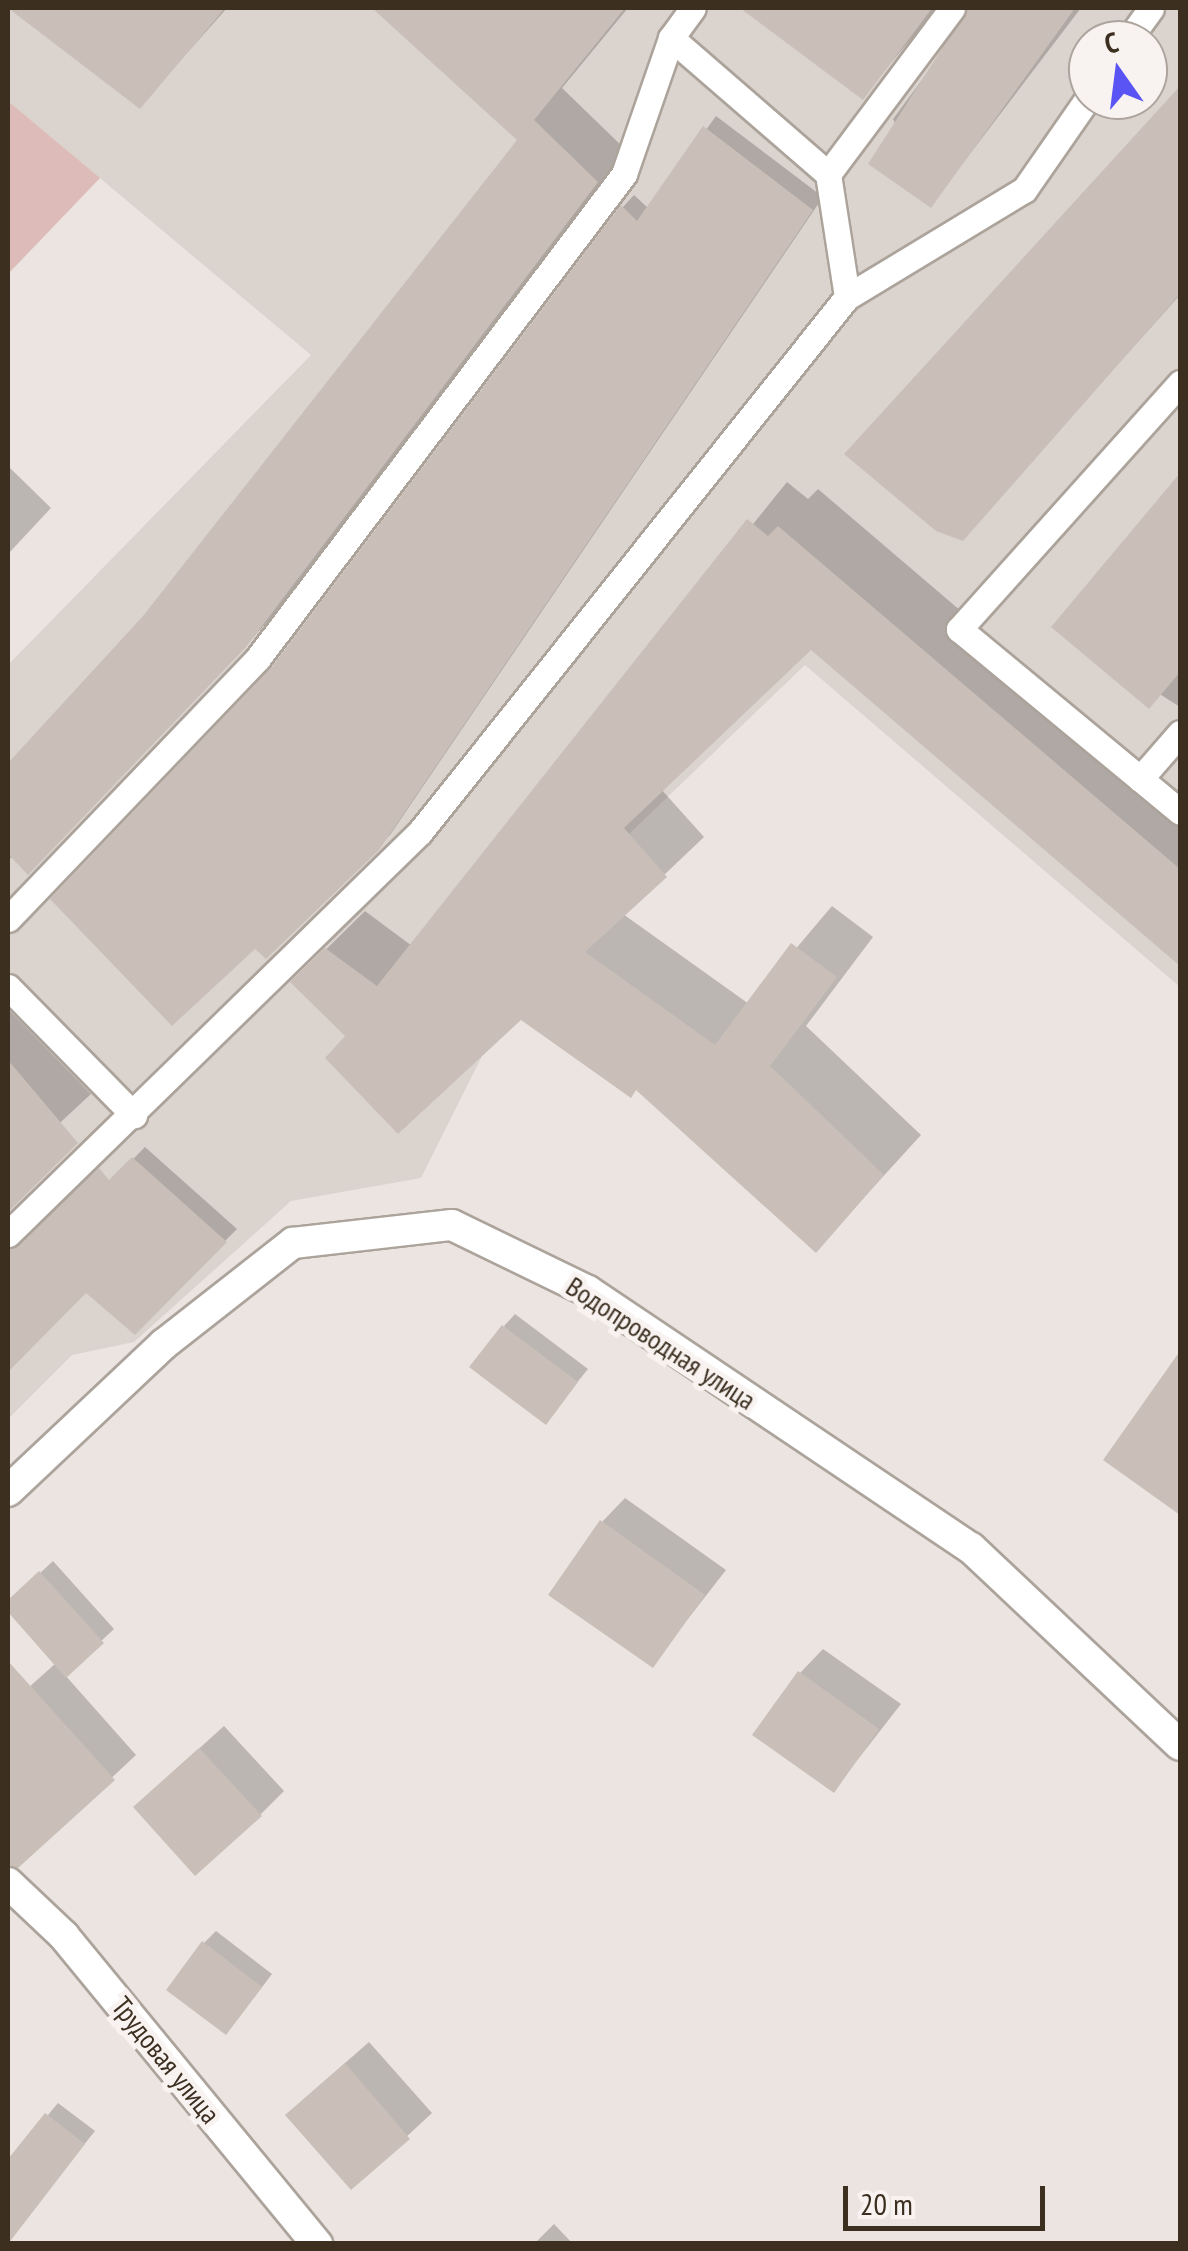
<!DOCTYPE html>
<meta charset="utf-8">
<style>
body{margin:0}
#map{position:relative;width:1188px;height:2251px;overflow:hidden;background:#ebe4e0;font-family:"PT Sans Narrow",sans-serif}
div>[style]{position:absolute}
.built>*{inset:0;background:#dbd3ce}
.green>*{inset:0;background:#ddbbb8}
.shadow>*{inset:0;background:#0003}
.building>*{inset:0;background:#c9bfb8}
.roads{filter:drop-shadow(2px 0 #aca39b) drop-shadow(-2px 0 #aca39b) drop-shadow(0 2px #aca39b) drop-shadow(0 -2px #aca39b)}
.service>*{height:25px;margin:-12.5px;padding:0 12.5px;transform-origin:12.5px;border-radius:12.5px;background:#fff}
.minor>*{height:30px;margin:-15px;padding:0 15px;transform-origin:15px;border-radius:15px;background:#fff}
span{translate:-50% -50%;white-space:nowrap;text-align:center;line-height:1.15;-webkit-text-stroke:10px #f8f3f1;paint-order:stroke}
.street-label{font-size:28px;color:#3c2f20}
.frame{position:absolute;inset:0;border:10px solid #3c2f20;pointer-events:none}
.north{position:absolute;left:1068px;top:20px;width:100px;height:100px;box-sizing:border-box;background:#f8f3f1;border:2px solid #ada59d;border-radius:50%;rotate:346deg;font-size:28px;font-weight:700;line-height:40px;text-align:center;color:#3c2f20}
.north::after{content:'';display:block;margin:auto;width:35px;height:45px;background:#5b54f5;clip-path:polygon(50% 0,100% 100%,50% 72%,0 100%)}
.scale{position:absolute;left:843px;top:2186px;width:202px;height:45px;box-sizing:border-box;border:5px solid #3c2f20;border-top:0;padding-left:12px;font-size:30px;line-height:35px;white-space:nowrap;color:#3c2f20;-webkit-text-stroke:8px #f8f3f1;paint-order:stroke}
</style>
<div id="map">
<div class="built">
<div style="clip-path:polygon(evenodd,8px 8px,1180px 8px,1180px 987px,805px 665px,453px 1003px,490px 1040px,421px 1178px,291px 1201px,134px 1342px,72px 1355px,8px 1419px,8px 665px,311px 355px,8px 101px,8px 8px,1088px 40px,1148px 40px,1148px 100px,1088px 100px,1088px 40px)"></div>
</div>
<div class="green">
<div style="clip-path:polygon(8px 101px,100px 178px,8px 274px)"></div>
</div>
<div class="shadow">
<div style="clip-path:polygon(18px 8px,227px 8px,140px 106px)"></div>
<div style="clip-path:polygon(422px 8px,628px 8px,562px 88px,626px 150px,275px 614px,58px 842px,8px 859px,8px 766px,145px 617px,521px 140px,402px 32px)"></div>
<div style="clip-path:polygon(744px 8px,937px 8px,863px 96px)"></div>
<div style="clip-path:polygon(966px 8px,1081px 8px,931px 205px,893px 119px,968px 18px)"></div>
<div style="clip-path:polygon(1180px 90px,1180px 295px,962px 538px,848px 453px)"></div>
<div style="clip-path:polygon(716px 116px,823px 197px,390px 835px,266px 956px,273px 670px,623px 207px,634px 195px,649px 209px)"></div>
<div style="clip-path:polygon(8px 466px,51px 508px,8px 554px)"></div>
<div style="clip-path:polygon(1180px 477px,1180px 707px,1055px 627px)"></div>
<div style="clip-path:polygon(787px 482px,808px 499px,818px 489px,1180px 798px,1180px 963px,810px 646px,661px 789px,704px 837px,623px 914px,749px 1004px,832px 906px,873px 937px,806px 1026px,921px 1135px,816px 1250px,637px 1088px,521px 1017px,349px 1036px,293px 982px,365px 911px,412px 946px)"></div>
<div style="clip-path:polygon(8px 1009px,91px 1094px,8px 1171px)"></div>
<div style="clip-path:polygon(145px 1147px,237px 1229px,135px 1331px,86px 1289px,8px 1369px,8px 1287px)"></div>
<div style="clip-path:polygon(515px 1314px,588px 1369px,546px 1421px,504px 1326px)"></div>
<div style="clip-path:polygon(1180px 1355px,1180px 1512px,1106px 1459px)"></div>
<div style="clip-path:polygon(625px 1498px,726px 1570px,652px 1665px,602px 1522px)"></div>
<div style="clip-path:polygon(53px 1561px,114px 1629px,65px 1675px,136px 1755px,27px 1857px,8px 1835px,8px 1706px,56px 1663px,8px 1603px)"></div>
<div style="clip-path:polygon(823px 1649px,901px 1704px,834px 1790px,800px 1673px)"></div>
<div style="clip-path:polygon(224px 1726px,284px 1791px,260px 1815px,160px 1784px)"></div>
<div style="clip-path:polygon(216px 1931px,272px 1974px,237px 2020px,204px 1943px)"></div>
<div style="clip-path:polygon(369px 2042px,432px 2113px,352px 2187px,312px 2092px)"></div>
<div style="clip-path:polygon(58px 2103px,95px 2131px,23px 2221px,8px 2204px,8px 2163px)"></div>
<div style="clip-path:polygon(554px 2224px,573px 2244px,534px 2244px)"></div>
</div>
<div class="building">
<div style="clip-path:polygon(8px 8px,225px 8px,140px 109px)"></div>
<div style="clip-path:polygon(372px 8px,625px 8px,534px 120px,598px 182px,246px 647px,28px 875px,8px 854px,8px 763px,143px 616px,517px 140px)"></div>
<div style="clip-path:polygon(740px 8px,932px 8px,863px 100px)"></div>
<div style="clip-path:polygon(968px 8px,1075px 8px,931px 208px,868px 164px)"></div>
<div style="clip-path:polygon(1180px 86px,1180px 294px,963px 541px,936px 531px,844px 454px)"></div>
<div style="clip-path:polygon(703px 126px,813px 210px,379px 850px,266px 959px,255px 949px,172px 1026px,50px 899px,271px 668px,621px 205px,637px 221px)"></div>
<div style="clip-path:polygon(1180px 473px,1180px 672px,1149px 709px,1051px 627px)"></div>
<div style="clip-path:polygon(747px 519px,768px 536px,778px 526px,1180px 869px,1180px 966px,811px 650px,624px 828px,667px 877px,585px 952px,715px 1045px,791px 943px,837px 977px,770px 1066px,884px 1175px,816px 1253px,636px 1090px,631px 1098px,521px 1020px,398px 1134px,325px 1058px,345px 1036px,290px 982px,325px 948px,377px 986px)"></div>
<div style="clip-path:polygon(8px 1060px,78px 1143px,8px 1212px)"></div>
<div style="clip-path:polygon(132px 1157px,227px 1242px,135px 1335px,86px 1293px,8px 1372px,8px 1250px,99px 1168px,109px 1180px)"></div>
<div style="clip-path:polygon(502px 1325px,578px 1382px,546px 1425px,469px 1367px)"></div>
<div style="clip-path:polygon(1180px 1351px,1180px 1515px,1103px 1460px)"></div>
<div style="clip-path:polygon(600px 1520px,705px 1595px,653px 1668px,548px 1595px)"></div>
<div style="clip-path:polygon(39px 1571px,104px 1643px,66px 1678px,8px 1612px,8px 1600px)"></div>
<div style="clip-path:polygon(8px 1661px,115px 1780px,18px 1868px,8px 1865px)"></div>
<div style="clip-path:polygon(798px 1671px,879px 1729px,834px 1793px,752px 1735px)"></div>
<div style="clip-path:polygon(199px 1748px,262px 1816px,195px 1876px,133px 1807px)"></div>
<div style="clip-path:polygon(202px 1941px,262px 1987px,226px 2035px,166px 1990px)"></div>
<div style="clip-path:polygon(345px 2063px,410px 2139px,351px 2190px,285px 2115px)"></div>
<div style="clip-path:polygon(45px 2113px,85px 2144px,8px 2244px,8px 2159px)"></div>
</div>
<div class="roads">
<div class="service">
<div style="left:671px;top:38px;width:208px;rotate:40.9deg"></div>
<div style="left:828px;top:174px;width:124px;rotate:81.2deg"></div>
<div style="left:1128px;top:40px;width:39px;rotate:-54deg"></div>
<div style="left:828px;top:174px;width:207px;rotate:-53.2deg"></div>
<div style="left:1180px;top:383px;width:331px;rotate:131.9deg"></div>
<div style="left:959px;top:629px;width:287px;rotate:39.6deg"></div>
<div style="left:1140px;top:779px;width:61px;rotate:-49deg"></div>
<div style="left:8px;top:919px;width:361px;rotate:-46.2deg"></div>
<div style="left:258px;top:658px;width:607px;rotate:-52.9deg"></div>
<div style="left:624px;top:174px;width:144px;rotate:-70.9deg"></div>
<div style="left:671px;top:38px;width:37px;rotate:-54deg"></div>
<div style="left:8px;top:987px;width:180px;rotate:45.5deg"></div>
<div style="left:8px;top:1234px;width:576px;rotate:-44.3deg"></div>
<div style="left:420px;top:832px;width:685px;rotate:-51.41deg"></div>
<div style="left:847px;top:297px;width:207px;rotate:-31.2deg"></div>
<div style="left:1024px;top:190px;width:112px;rotate:-55.2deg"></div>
</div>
<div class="minor">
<div style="left:8px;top:1491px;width:214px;rotate:-43.3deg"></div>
<div style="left:164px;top:1344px;width:164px;rotate:-38.1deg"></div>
<div style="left:293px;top:1243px;width:160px;rotate:-6.5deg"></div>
<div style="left:452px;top:1225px;width:151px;rotate:25.9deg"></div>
<div style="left:588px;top:1291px;width:461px;rotate:33.9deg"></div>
<div style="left:971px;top:1548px;width:287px;rotate:43.3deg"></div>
<div style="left:8px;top:1883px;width:77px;rotate:43.4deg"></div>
<div style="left:64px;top:1936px;width:399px;rotate:50.6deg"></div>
</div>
</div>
<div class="street-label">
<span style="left:661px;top:1343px;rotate:33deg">Водопроводная улица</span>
<span style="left:166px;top:2060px;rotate:51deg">Трудовая улица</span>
</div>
<div class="frame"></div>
<div class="north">С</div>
<div class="scale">20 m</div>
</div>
